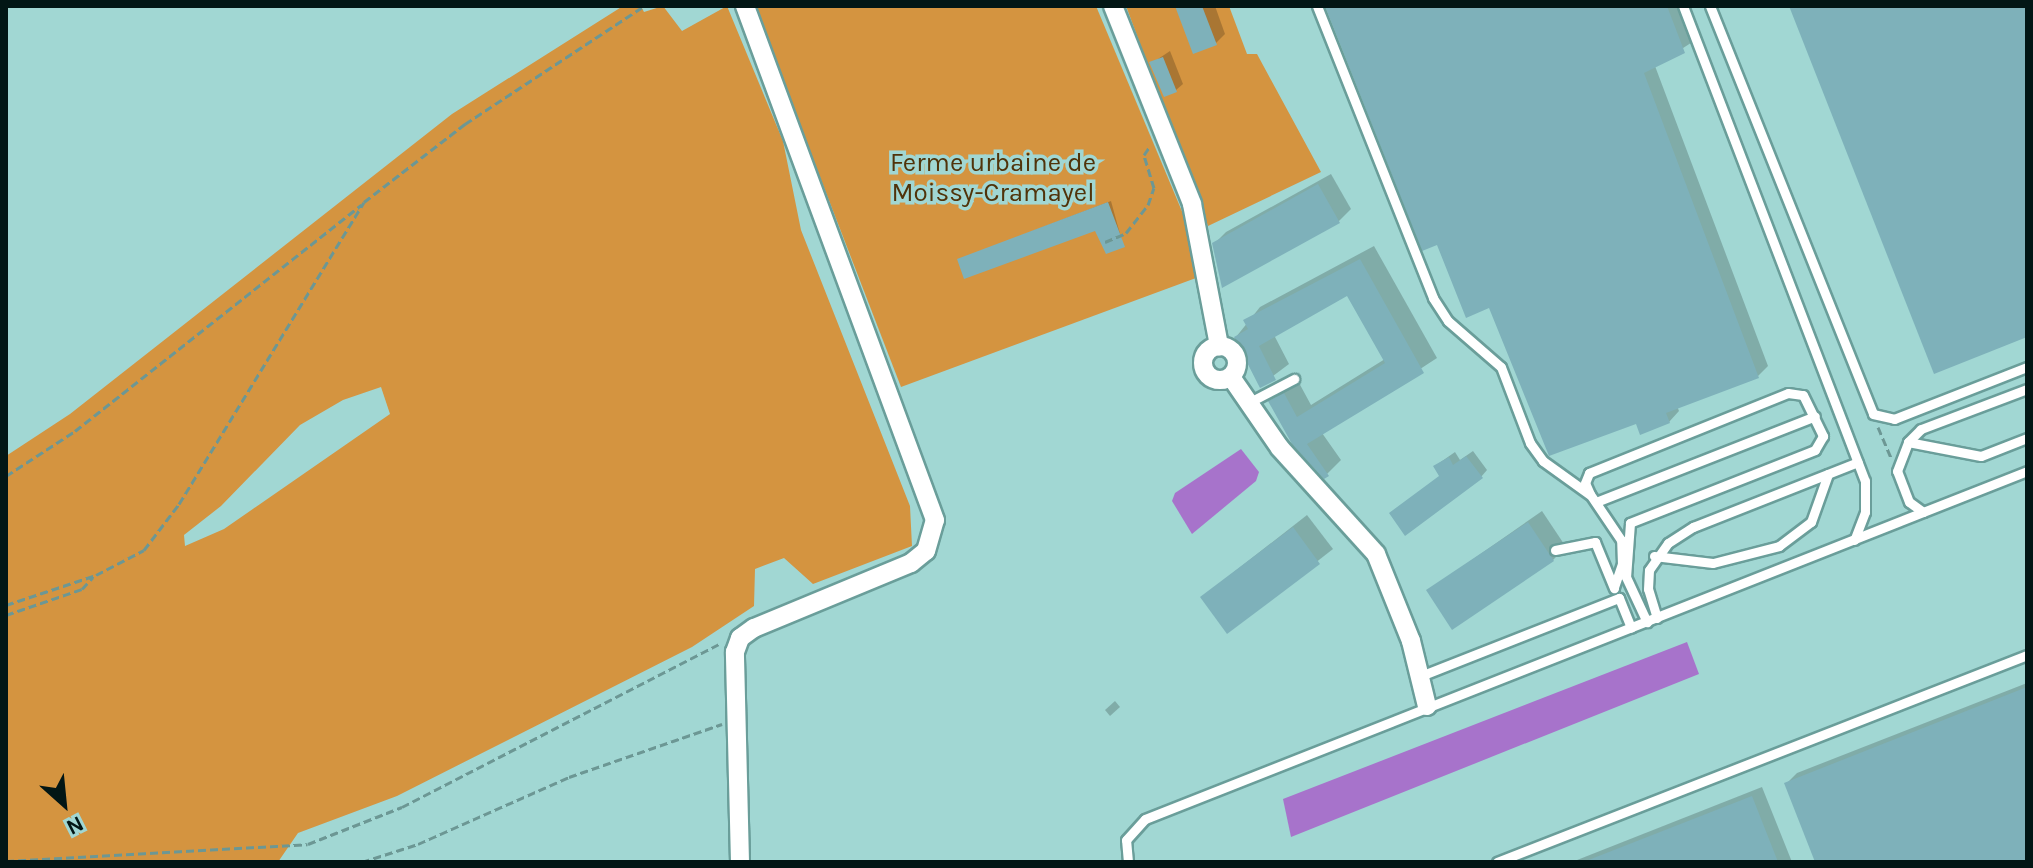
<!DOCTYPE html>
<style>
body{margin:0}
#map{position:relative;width:2033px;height:868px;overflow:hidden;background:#a1d7d3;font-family:Karla,sans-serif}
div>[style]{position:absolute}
.green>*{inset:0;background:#d49440}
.water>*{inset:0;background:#a773cb}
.shadow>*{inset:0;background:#0003}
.building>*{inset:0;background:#7eb1ba}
.path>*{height:3px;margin-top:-1.5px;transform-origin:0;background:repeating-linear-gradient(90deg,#6c9794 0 8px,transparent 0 12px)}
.roads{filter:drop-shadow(2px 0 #6a9e9a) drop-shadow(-2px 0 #6a9e9a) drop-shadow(0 2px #6a9e9a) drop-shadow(0 -2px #6a9e9a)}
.service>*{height:9px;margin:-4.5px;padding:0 4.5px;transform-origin:4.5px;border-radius:4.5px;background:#fff}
.minor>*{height:18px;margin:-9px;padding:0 9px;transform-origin:9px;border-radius:9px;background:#fff}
.minor>.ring{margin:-9px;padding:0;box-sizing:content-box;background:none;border:18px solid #fff;border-radius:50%}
span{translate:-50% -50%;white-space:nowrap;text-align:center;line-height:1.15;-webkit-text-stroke:7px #a1d7d3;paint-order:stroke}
.park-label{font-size:26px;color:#50330a}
.frame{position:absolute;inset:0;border:8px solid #021615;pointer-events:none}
.north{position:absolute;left:24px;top:764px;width:80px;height:80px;-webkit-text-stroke:6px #a1d7d3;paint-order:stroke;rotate:153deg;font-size:22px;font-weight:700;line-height:32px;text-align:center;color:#021615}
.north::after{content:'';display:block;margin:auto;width:28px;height:36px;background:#021615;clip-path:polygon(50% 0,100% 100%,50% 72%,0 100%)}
</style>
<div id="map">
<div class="green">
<div style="clip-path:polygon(evenodd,623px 6px,641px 6px,644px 12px,663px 6px,682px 31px,727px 6px,783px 141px,801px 230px,910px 506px,912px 546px,813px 584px,784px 558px,755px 569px,754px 606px,692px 647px,397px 796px,298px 833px,278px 862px,6px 862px,6px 456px,70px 414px,452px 114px,623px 6px,381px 387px,390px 414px,224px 529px,185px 546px,184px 535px,221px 506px,300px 425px,343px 400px,381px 387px)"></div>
<div style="clip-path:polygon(754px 6px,1096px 6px,1199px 252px,1196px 278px,901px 387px)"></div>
<div style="clip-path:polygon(1126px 6px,1229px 6px,1247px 54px,1257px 54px,1321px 172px,1208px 226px)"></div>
</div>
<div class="water">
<div style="clip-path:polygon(1241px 449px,1259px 472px,1256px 481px,1192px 534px,1172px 501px,1175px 493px)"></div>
<div style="clip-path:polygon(1687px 642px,1699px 674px,1291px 837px,1283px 799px)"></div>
</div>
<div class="shadow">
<div style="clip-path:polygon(1177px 6px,1215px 6px,1225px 34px,1216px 43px)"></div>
<div style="clip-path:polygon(1328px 6px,1680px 6px,1694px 41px,1655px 66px,1768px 366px,1758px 376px,1677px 406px,1679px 411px,1669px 422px,1637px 422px,1490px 306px,1438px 243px)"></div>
<div style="clip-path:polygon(1170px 51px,1183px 84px,1176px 90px,1152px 63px)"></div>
<div style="clip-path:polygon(1331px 174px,1351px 209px,1339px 221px,1214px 244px,1226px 232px)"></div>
<div style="clip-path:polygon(1111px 201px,1123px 245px,1096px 228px,960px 259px)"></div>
<div style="clip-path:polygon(1374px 246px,1437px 358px,1322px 433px,1341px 460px,1325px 476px,1270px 402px,1298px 381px,1311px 405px,1385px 359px,1348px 293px,1274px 335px,1289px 364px,1261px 385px,1236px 337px,1260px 307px)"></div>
<div style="clip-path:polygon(1473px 451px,1487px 470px,1481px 477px,1441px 475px,1435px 466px,1455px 452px,1460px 460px)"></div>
<div style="clip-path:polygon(1542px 511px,1566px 547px,1553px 560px,1429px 590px)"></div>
<div style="clip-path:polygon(1307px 515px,1333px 549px,1228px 631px,1202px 597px)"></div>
<div style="clip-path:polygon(2027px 683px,2027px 862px,1817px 862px,1786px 784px,1797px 773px)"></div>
<div style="clip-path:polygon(1115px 701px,1120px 707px,1110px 716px,1105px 710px)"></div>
<div style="clip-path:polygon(1762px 787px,1792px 862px,1572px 862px)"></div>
</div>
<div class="building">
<div style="clip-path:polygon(1175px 6px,1202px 6px,1217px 45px,1193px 54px)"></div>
<div style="clip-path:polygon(1325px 6px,1667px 6px,1685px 53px,1644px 73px,1759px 378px,1666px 413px,1670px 423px,1640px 435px,1636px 424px,1549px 456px,1489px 308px,1466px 318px,1437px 245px,1422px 251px)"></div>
<div style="clip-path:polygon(1789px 6px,2027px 6px,2027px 337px,1934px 374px)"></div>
<div style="clip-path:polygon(1163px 57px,1177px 92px,1164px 97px,1149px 62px)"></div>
<div style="clip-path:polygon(1318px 184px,1340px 223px,1222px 288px,1212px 243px)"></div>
<div style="clip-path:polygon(1108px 202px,1125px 247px,1106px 254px,1095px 231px,964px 279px,957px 259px)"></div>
<div style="clip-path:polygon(1360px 259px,1424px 373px,1307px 444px,1329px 476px,1324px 479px,1292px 444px,1268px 401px,1284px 393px,1297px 417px,1385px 363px,1347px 296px,1259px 346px,1276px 380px,1260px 388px,1234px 337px,1248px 329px,1243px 320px)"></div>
<div style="clip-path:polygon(1466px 456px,1483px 478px,1405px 536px,1389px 513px,1439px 476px,1433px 466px,1449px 457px,1453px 465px)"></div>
<div style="clip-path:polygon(1528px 522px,1554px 561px,1452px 630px,1426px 590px)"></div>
<div style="clip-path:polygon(1293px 527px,1320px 564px,1227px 634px,1200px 597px)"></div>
<div style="clip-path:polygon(2027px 687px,2027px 862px,1815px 862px,1784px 783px)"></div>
<div style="clip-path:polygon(1752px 796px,1778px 862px,1586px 862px,1586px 861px)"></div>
</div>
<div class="path">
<div style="left:1105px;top:242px;width:23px;rotate:-23deg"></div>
<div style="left:1126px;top:233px;width:36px;rotate:-52deg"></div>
<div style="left:1148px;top:205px;width:18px;rotate:-71deg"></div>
<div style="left:1154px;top:188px;width:34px;rotate:-107deg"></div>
<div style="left:1144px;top:155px;width:11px;rotate:-56deg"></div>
<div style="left:1878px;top:427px;width:33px;rotate:67deg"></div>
<div style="left:6px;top:476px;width:82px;rotate:-33.1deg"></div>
<div style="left:75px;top:431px;width:365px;rotate:-38.3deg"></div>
<div style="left:6px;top:605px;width:95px;rotate:-18.4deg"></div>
<div style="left:96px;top:575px;width:54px;rotate:-27.5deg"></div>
<div style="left:144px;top:550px;width:58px;rotate:-52.7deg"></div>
<div style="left:179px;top:504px;width:354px;rotate:-58.5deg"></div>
<div style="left:364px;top:202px;width:128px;rotate:-37.7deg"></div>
<div style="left:465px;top:124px;width:214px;rotate:-33.4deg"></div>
<div style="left:6px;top:615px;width:80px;rotate:-18.9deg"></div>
<div style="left:82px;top:589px;width:16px;rotate:-47deg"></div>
<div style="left:6px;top:861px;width:302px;rotate:-3.2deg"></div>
<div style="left:308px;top:844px;width:101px;rotate:-21.5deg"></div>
<div style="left:402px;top:807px;width:356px;rotate:-27.2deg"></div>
<div style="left:362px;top:862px;width:59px;rotate:-17.8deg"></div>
<div style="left:418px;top:844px;width:165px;rotate:-23.9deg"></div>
<div style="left:569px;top:777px;width:162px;rotate:-19.1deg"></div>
</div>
<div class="roads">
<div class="service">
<div style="left:1317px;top:6px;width:314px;rotate:68.3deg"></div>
<div style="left:1433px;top:298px;width:27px;rotate:57deg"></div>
<div style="left:1448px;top:321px;width:70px;rotate:41deg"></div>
<div style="left:1501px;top:367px;width:81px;rotate:69.1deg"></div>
<div style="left:1530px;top:443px;width:22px;rotate:54deg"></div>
<div style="left:1543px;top:461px;width:57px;rotate:35.7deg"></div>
<div style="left:1683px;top:6px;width:509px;rotate:69.04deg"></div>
<div style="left:1865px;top:481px;width:31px;rotate:90deg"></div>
<div style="left:1865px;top:512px;width:30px;rotate:111deg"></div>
<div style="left:1710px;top:6px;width:439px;rotate:68.2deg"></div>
<div style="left:1873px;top:414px;width:22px;rotate:13deg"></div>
<div style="left:1894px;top:419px;width:143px;rotate:-21.4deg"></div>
<div style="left:1250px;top:402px;width:50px;rotate:-27.6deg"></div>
<div style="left:1908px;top:442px;width:74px;rotate:10.9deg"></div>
<div style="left:1981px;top:456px;width:49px;rotate:-21.4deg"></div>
<div style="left:1596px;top:502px;width:235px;rotate:-21.4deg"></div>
<div style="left:1923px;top:512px;width:17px;rotate:-144deg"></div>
<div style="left:1909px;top:502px;width:33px;rotate:-111deg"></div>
<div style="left:1897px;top:471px;width:31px;rotate:-69deg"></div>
<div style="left:1908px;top:442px;width:18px;rotate:-45deg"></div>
<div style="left:1921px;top:429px;width:113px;rotate:-20.7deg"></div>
<div style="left:1555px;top:550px;width:41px;rotate:-11.3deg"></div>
<div style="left:1595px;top:542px;width:50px;rotate:67.6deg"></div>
<div style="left:1654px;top:556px;width:59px;rotate:6.8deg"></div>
<div style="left:1713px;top:563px;width:68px;rotate:-14.4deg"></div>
<div style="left:1779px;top:546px;width:40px;rotate:-37deg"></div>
<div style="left:1811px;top:522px;width:51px;rotate:-70.5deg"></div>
<div style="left:1614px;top:587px;width:24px;rotate:-71deg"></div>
<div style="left:1622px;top:564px;width:24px;rotate:-92deg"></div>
<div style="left:1621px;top:540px;width:55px;rotate:-124deg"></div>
<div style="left:1590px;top:494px;width:12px;rotate:-114deg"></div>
<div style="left:1585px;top:483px;width:11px;rotate:-68deg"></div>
<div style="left:1589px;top:473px;width:214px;rotate:-21.9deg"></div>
<div style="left:1788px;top:393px;width:15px;rotate:8deg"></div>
<div style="left:1803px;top:395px;width:46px;rotate:64deg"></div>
<div style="left:1823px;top:436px;width:16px;rotate:120deg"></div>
<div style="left:1815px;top:450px;width:199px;rotate:158.5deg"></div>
<div style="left:1630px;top:523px;width:54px;rotate:94.2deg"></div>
<div style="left:1626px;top:577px;width:50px;rotate:65deg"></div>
<div style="left:1657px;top:618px;width:30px;rotate:-107deg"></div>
<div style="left:1648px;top:589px;width:19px;rotate:-87deg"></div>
<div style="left:1649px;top:570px;width:33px;rotate:-55deg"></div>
<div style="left:1668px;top:543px;width:30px;rotate:-33deg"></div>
<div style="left:1693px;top:527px;width:177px;rotate:-21.5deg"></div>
<div style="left:1418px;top:677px;width:216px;rotate:-21.5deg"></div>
<div style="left:1619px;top:598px;width:32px;rotate:68deg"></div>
<div style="left:1128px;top:862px;width:22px;rotate:-95deg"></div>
<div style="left:1126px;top:840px;width:28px;rotate:-48deg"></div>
<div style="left:1145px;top:819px;width:948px;rotate:-21.53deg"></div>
<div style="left:1497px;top:862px;width:569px;rotate:-21.33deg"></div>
</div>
<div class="minor">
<div style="left:1113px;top:6px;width:213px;rotate:68.2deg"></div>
<div style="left:1192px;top:204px;width:145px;rotate:79.2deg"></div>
<div class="ring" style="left:1203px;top:346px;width:16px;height:16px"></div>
<div style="left:1231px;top:377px;width:86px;rotate:55.4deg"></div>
<div style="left:1280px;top:448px;width:143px;rotate:47.8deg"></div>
<div style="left:1376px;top:554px;width:94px;rotate:68.1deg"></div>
<div style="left:1411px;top:641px;width:67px;rotate:76.2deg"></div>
<div style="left:740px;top:862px;width:210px;rotate:-91.4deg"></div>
<div style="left:735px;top:652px;width:15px;rotate:-70deg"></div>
<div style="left:740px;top:638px;width:17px;rotate:-36deg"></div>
<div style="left:754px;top:628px;width:170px;rotate:-22.5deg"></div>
<div style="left:911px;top:563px;width:19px;rotate:-39deg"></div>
<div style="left:926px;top:551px;width:32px;rotate:-74deg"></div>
<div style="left:935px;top:520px;width:548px;rotate:-110.29deg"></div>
</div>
</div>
<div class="park-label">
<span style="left:993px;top:178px">Ferme urbaine de<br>Moissy-Cramayel</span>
</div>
<div class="frame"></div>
<div class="north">N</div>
</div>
